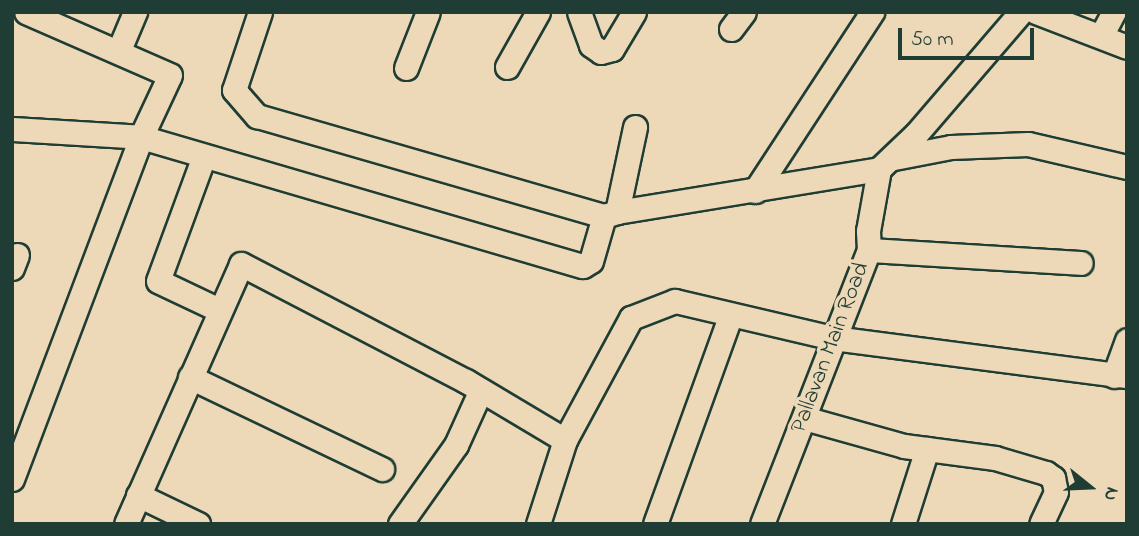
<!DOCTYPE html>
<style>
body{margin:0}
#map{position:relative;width:1139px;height:536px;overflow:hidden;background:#edd9b7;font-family:"Indie Flower",sans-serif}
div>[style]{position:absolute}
.roads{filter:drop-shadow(2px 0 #1f3d34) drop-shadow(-2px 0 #1f3d34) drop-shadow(0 2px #1f3d34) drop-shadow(0 -2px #1f3d34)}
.minor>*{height:23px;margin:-11.5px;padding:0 11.5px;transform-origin:11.5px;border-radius:11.5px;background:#edd9b7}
span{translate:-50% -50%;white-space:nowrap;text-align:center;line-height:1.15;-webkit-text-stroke:7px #edd9b7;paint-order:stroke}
.street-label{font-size:23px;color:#1f3d34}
.frame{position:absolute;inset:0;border:14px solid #1f3d34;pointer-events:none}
.north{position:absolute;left:1055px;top:452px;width:70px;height:70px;-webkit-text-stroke:5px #edd9b7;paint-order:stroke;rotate:108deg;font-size:19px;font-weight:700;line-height:28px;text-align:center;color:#1f3d34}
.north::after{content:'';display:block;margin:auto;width:24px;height:32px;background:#1f3d34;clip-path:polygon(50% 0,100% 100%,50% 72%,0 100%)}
.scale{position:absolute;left:898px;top:28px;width:136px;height:32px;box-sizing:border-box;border:4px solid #1f3d34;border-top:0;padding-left:9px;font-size:21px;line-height:24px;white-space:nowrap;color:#1f3d34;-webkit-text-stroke:5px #edd9b7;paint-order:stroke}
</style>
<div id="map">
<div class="roads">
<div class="minor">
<div style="left:260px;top:12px;width:82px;rotate:108.4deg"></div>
<div style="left:234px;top:90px;width:35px;rotate:49deg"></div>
<div style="left:257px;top:116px;width:361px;rotate:16.1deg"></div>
<div style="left:579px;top:12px;width:35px;rotate:70deg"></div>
<div style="left:591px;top:45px;width:12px;rotate:35deg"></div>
<div style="left:601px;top:52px;width:11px;rotate:-15deg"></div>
<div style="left:612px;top:49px;width:43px;rotate:-59.3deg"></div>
<div style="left:1036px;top:12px;width:97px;rotate:21deg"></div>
<div style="left:731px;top:29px;width:21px;rotate:-53deg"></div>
<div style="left:1101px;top:36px;width:27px;rotate:-62deg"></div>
<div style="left:119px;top:50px;width:41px;rotate:-67.2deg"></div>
<div style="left:507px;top:67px;width:63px;rotate:-60.6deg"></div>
<div style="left:406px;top:68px;width:60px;rotate:-68.6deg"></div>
<div style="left:12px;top:129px;width:129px;rotate:3.5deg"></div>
<div style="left:141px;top:137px;width:460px;rotate:16.3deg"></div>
<div style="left:583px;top:266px;width:9px;rotate:-32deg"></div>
<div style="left:591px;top:261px;width:47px;rotate:-73.9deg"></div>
<div style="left:604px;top:216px;width:14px;rotate:-17deg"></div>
<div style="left:617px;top:212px;width:266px;rotate:-9.3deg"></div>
<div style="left:204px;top:156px;width:133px;rotate:110.2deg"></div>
<div style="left:158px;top:281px;width:68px;rotate:25.4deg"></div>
<div style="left:894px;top:158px;width:58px;rotate:-10.9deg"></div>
<div style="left:951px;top:147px;width:77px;rotate:-2.2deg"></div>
<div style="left:1028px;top:144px;width:102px;rotate:13.1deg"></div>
<div style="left:755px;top:191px;width:214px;rotate:-56.8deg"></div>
<div style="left:617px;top:212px;width:87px;rotate:-78deg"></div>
<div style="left:869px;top:250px;width:212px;rotate:3.5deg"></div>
<div style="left:12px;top:268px;width:14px;rotate:-69deg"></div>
<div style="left:1114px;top:376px;width:38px;rotate:-70deg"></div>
<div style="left:190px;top:377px;width:213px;rotate:25.6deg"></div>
<div style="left:804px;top:418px;width:104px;rotate:15.6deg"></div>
<div style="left:904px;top:446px;width:92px;rotate:7.5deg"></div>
<div style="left:995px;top:458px;width:53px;rotate:16.4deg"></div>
<div style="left:1046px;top:473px;width:9px;rotate:36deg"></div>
<div style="left:1053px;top:478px;width:14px;rotate:78deg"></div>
<div style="left:1056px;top:492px;width:35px;rotate:115deg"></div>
<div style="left:12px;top:479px;width:366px;rotate:-69.3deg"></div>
<div style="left:141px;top:137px;width:68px;rotate:-64.9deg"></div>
<div style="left:170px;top:75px;width:157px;rotate:-156.4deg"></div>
<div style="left:138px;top:495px;width:67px;rotate:25.8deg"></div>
<div style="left:126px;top:524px;width:284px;rotate:-66.1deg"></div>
<div style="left:241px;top:264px;width:254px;rotate:27.5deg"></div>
<div style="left:466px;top:381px;width:115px;rotate:30.8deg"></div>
<div style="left:400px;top:524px;width:97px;rotate:-54.7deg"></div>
<div style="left:456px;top:445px;width:60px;rotate:-65.6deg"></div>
<div style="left:538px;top:524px;width:88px;rotate:-72.2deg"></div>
<div style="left:565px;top:440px;width:139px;rotate:-61.6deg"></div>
<div style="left:631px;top:318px;width:47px;rotate:-21.1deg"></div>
<div style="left:675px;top:301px;width:162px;rotate:13.2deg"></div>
<div style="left:833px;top:338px;width:296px;rotate:7.4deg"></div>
<div style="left:655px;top:524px;width:220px;rotate:-70.1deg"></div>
<div style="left:762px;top:524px;width:294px;rotate:-68.7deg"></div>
<div style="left:869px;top:250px;width:19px;rotate:-93deg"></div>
<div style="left:868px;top:231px;width:63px;rotate:-79.9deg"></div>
<div style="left:879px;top:169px;width:51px;rotate:-43.4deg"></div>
<div style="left:916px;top:134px;width:161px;rotate:-49.3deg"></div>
<div style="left:903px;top:524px;width:79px;rotate:-72.3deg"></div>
</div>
</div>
<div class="street-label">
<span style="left:831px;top:348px;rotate:-69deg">Pallavan Main Road</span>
</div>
<div class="frame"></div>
<div class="north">N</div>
<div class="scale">50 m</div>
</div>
